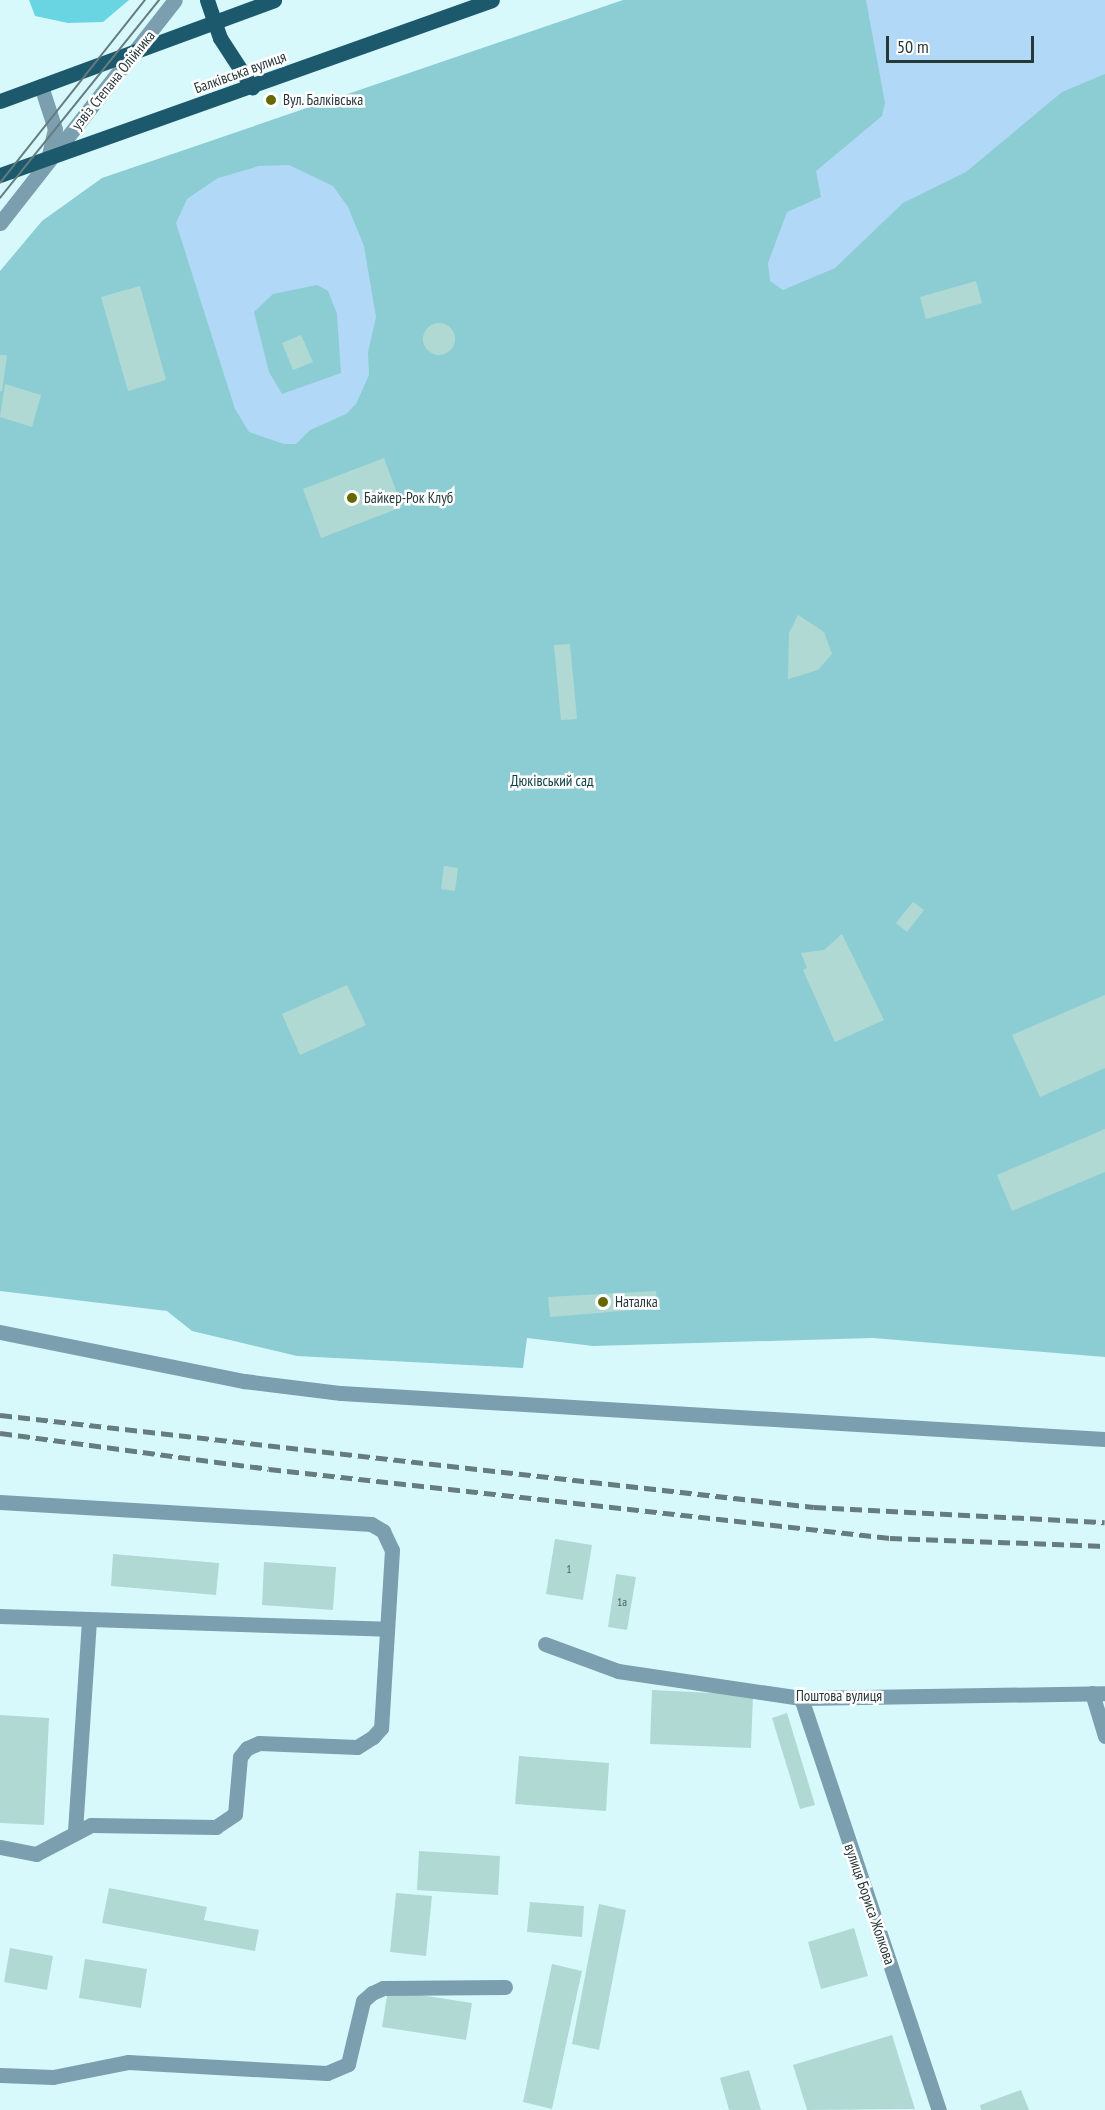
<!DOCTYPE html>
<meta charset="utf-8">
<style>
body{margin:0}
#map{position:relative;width:1105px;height:2110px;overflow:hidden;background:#d8f9fc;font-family:"PT Sans Narrow",sans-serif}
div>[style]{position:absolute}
.green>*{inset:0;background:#8ccdd4}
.forest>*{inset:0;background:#69d5e2}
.water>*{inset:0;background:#b1d8f7}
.building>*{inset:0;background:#b1d9d4}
.round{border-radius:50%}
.minor>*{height:15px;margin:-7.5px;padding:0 7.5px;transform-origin:7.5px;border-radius:7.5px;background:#7b9fae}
.major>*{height:15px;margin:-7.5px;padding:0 7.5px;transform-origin:7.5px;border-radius:7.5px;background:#1d596d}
.tram>*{height:1.5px;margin:-0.75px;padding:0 0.75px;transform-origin:0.75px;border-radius:0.75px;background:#667c7e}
.rail>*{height:4.5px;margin-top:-2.25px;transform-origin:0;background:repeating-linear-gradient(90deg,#667c7e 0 12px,transparent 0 18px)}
.dots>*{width:16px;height:16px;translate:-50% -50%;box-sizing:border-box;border:3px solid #fff;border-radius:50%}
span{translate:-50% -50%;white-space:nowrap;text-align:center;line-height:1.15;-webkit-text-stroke:5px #fff;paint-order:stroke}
.number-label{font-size:12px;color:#4a6060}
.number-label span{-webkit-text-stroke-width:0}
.street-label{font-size:15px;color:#273839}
.poi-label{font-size:15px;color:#273839}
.left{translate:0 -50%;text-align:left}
.park-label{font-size:15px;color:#0e4147}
.scale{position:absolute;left:886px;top:36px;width:148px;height:27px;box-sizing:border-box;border:3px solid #273839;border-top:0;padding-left:8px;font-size:18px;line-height:21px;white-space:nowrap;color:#273839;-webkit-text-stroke:4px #fff;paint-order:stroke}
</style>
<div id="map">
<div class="green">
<div style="clip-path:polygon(623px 0,1105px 0,1105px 1357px,873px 1338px,593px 1346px,527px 1338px,523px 1368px,297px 1356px,192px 1331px,167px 1311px,0 1291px,0 271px,42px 221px,102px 178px)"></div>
</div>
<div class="forest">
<div style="clip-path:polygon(29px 0,129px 0,103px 22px,68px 23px,35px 16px)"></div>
</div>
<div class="water">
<div style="clip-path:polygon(866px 0,1105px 0,1105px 74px,1062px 92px,966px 172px,903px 203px,835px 268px,783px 290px,770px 281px,768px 263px,787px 212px,821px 197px,816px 171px,882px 116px,885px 103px)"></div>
<div style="clip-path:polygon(evenodd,289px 165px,333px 186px,348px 207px,364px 246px,376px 317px,368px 352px,369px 375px,356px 404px,346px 414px,310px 430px,296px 444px,284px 444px,249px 432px,235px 409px,176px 223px,187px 199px,218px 178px,259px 166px,289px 165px,317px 285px,328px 291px,337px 314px,341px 373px,282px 394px,269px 372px,254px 312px,273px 294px,317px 285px)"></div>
</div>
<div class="building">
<div style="clip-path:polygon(976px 281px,982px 303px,926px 319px,920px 297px)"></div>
<div style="clip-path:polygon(140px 286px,166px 380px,128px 391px,101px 297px)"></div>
<div class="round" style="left:423px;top:323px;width:32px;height:32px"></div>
<div style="clip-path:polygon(301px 335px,313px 362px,293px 370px,282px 343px)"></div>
<div style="clip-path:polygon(0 355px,7px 355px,2px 391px,0 391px)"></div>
<div style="clip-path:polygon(5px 384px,41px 395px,32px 427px,0 417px)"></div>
<div style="clip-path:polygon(384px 458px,402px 507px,321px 538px,303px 489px)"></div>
<div style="clip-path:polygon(798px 615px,824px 632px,832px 654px,818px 670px,788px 679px,789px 633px)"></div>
<div style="clip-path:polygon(570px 644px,577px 719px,561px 720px,554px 645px)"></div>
<div style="clip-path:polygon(444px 866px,458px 868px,455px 891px,441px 889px)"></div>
<div style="clip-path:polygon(913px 902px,924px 910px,907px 932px,896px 923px)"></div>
<div style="clip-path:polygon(842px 934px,884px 1020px,835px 1042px,803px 970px,807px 968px,801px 953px,824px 950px)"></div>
<div style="clip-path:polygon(347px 985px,366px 1025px,300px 1055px,282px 1014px)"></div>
<div style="clip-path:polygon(1105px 995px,1105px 1068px,1040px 1097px,1012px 1035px)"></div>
<div style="clip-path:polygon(1105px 1129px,1105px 1172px,1012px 1211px,997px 1175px)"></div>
<div style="clip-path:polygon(656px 1291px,657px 1308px,550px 1317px,548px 1297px)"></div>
<div style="clip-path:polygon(555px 1539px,592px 1545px,583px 1600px,546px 1594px)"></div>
<div style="clip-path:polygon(113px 1554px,219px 1563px,216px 1595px,111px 1586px)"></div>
<div style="clip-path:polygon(264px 1562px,336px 1567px,333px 1610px,262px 1605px)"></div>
<div style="clip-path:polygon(616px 1574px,636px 1577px,627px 1630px,608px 1627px)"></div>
<div style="clip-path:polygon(652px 1690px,753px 1695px,751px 1748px,650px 1744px)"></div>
<div style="clip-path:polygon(787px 1713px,815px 1805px,800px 1809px,772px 1718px)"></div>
<div style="clip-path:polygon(0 1715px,49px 1718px,44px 1825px,0 1823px)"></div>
<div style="clip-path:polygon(519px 1756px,609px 1763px,606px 1811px,515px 1804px)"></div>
<div style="clip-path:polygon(419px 1851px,500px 1856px,498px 1895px,417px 1890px)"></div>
<div style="clip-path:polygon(109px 1888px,207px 1907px,204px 1920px,259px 1930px,255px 1951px,102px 1923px)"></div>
<div style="clip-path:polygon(396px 1893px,432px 1896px,426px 1956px,390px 1952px)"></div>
<div style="clip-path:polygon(530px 1902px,584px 1906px,582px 1937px,527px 1932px)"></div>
<div style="clip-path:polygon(599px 1904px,626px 1910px,599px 2050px,572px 2044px)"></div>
<div style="clip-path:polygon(854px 1928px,868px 1976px,821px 1989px,808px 1942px)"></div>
<div style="clip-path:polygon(10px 1948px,53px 1956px,47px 1990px,4px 1982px)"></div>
<div style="clip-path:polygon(85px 1959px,147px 1969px,141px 2008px,79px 1998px)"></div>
<div style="clip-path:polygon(552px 1964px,582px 1971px,552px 2109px,523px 2102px)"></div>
<div style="clip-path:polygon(388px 1990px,472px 2003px,466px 2040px,382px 2027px)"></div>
<div style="clip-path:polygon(892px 2035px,915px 2109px,807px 2110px,793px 2065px)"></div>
<div style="clip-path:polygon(749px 2070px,761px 2110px,729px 2110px,720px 2078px)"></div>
<div style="clip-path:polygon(1021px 2090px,1029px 2110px,981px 2110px,980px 2105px)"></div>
</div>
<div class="minor">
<div style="left:41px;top:86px;width:45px;rotate:72deg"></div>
<div style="left:55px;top:129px;width:28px;rotate:103deg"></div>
<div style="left:0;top:223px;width:283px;rotate:-51.9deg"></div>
<div style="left:0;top:1332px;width:249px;rotate:11.4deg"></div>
<div style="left:244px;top:1381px;width:98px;rotate:7.1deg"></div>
<div style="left:341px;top:1393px;width:765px;rotate:3.45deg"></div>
<div style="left:0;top:1502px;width:372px;rotate:3.4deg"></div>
<div style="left:371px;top:1524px;width:14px;rotate:30deg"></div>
<div style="left:383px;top:1531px;width:21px;rotate:65deg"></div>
<div style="left:392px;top:1550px;width:178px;rotate:93.5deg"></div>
<div style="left:381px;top:1728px;width:12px;rotate:132deg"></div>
<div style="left:373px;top:1737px;width:19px;rotate:148deg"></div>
<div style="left:357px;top:1747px;width:98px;rotate:-177.7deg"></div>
<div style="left:259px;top:1743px;width:13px;rotate:157deg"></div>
<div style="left:247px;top:1748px;width:11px;rotate:128deg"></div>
<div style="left:240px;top:1757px;width:57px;rotate:95deg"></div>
<div style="left:235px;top:1814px;width:23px;rotate:146deg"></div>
<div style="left:216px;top:1827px;width:125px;rotate:-179.1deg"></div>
<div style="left:91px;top:1825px;width:62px;rotate:152.2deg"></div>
<div style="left:36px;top:1854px;width:37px;rotate:-169deg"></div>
<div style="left:0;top:1616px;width:387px;rotate:1.9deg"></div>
<div style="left:545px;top:1644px;width:78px;rotate:20.3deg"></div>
<div style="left:618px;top:1671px;width:185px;rotate:8.4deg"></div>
<div style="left:801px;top:1698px;width:304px;rotate:-0.9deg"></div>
<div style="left:1092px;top:1693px;width:45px;rotate:73.2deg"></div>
<div style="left:801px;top:1698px;width:434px;rotate:71.5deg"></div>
<div style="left:75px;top:1831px;width:211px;rotate:-86.2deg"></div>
<div style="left:0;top:2075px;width:53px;rotate:2.2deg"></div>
<div style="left:53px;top:2077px;width:76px;rotate:-11.3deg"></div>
<div style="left:128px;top:2062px;width:199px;rotate:3.2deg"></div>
<div style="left:327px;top:2073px;width:23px;rotate:-23deg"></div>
<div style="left:348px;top:2064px;width:65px;rotate:-76.6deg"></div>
<div style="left:363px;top:2001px;width:12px;rotate:-42deg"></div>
<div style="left:372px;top:1993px;width:12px;rotate:-24deg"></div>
<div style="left:383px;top:1988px;width:122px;rotate:-0.5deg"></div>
</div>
<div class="major">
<div style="left:207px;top:0;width:40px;rotate:71.1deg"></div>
<div style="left:220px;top:38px;width:59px;rotate:56.9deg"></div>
<div style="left:0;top:101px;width:292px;rotate:-20.2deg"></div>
<div style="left:0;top:175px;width:522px;rotate:-19.58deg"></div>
</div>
<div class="tram">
<div style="left:0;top:183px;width:233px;rotate:-51.6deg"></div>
<div style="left:0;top:198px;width:254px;rotate:-51.2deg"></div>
</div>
<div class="rail">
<div style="left:0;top:1415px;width:819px;rotate:6.45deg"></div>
<div style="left:814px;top:1507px;width:291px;rotate:3deg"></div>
<div style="left:0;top:1433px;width:271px;rotate:7.6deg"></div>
<div style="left:269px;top:1469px;width:625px;rotate:6.34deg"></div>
<div style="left:890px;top:1538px;width:215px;rotate:2.1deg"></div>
</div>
<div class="dots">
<div style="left:271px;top:100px;background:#676701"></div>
<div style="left:352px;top:498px;background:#676701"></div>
<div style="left:603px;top:1302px;background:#676701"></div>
</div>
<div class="number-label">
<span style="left:569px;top:1569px">1</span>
<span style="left:622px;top:1602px">1а</span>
</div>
<div class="street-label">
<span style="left:240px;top:72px;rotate:-20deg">Балківська вулиця</span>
<span style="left:113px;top:80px;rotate:-51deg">узвіз Степана Олійника</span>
<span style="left:839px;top:1696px">Поштова вулиця</span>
<span style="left:870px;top:1904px;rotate:71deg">вулиця Бориса Жолкова</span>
</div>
<div class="poi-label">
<span class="left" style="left:283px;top:100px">Вул. Балківська</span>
<span class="left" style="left:364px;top:498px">Байкер-Рок Клуб</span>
<span class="left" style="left:615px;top:1302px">Наталка</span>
</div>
<div class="park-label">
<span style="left:552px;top:781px">Дюківський сад</span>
</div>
<div class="scale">50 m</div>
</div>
